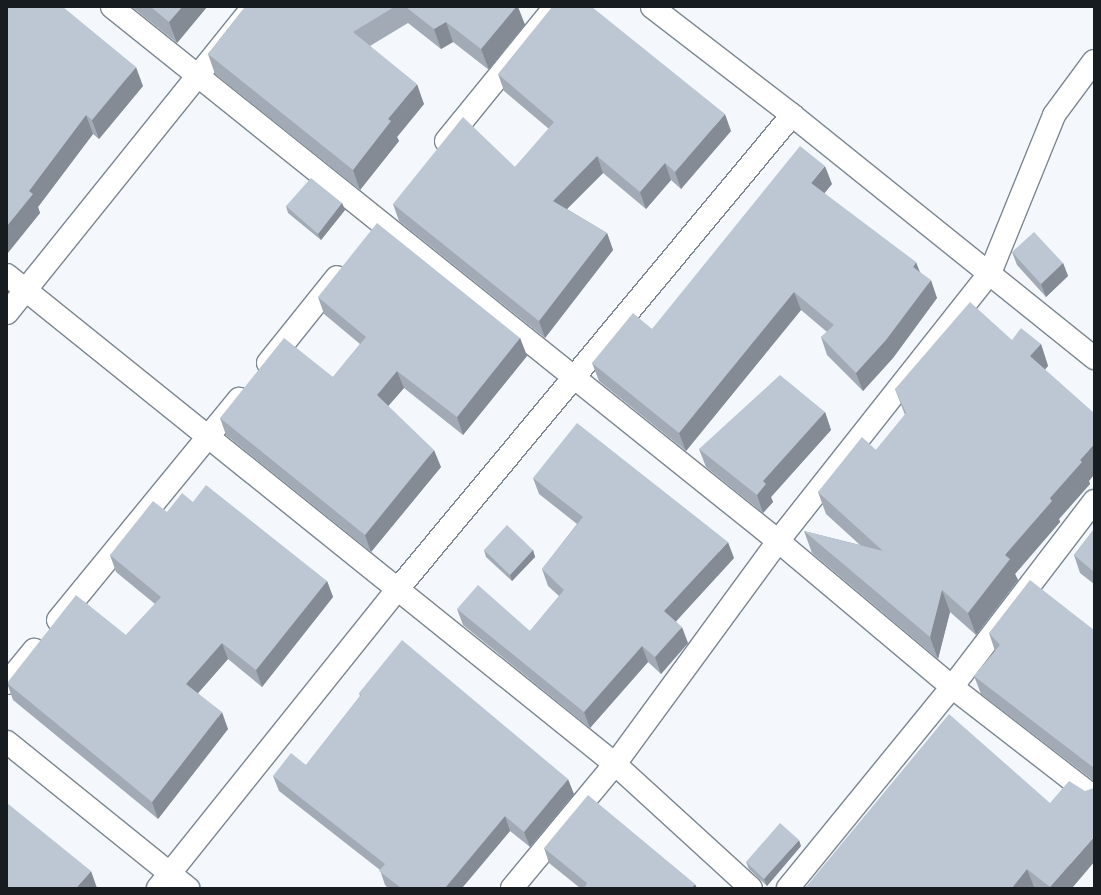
<!DOCTYPE html>
<style>
body{margin:0}
#map{position:relative;width:1101px;height:895px;overflow:hidden;background:#f4f8fd;font-family:"Alegreya Sans",sans-serif}
div>[style]{position:absolute}
.roads{filter:drop-shadow(1px 0 #7c8791) drop-shadow(-1px 0 #7c8791) drop-shadow(0 1px #7c8791) drop-shadow(0 -1px #7c8791)}
.minor>*{height:22px;margin:-11px;padding:0 11px;transform-origin:11px;border-radius:11px;background:#fff}
.wall>*{inset:0;background:#a2abb5}
.shaded-wall>*{inset:0;background:#848b94}
.building>*{inset:0;background:#bcc7d3}
span{translate:-50% -50%;white-space:nowrap;text-align:center;line-height:1.15;-webkit-text-stroke:3.5px #fff;paint-order:stroke}
.frame{position:absolute;inset:0;border:8px solid #171c20;pointer-events:none}
</style>
<div id="map">
<div class="roads">
<div class="minor">
<div style="left:112px;top:7px;width:854px;rotate:38.72deg"></div>
<div style="left:778px;top:541px;width:227px;rotate:40deg"></div>
<div style="left:952px;top:687px;width:180px;rotate:37.8deg"></div>
<div style="left:652px;top:7px;width:177px;rotate:37.6deg"></div>
<div style="left:792px;top:115px;width:388px;rotate:38.8deg"></div>
<div style="left:446px;top:141px;width:173px;rotate:-50.9deg"></div>
<div style="left:7px;top:275px;width:780px;rotate:38.81deg"></div>
<div style="left:615px;top:764px;width:184px;rotate:42.4deg"></div>
<div style="left:7px;top:313px;width:393px;rotate:-51.2deg"></div>
<div style="left:268px;top:363px;width:110px;rotate:-51.3deg"></div>
<div style="left:58px;top:620px;width:286px;rotate:-50.7deg"></div>
<div style="left:7px;top:683px;width:43px;rotate:-50.7deg"></div>
<div style="left:7px;top:742px;width:233px;rotate:38.9deg"></div>
<div style="left:158px;top:888px;width:382px;rotate:-51.3deg"></div>
<div style="left:397px;top:590px;width:618px;rotate:-50.25deg"></div>
<div style="left:512px;top:888px;width:161px;rotate:-50.3deg"></div>
<div style="left:615px;top:764px;width:276px;rotate:-53.8deg"></div>
<div style="left:778px;top:541px;width:342px;rotate:-51.7deg"></div>
<div style="left:990px;top:273px;width:170px;rotate:-67.9deg"></div>
<div style="left:1054px;top:115px;width:67px;rotate:-53.5deg"></div>
<div style="left:788px;top:888px;width:259px;rotate:-50.8deg"></div>
<div style="left:952px;top:687px;width:234px;rotate:-52.6deg"></div>
</div>
</div>
<div class="wall">
<div style="clip-path:polygon(7px 7px,143px 86px,99px 139px,93px 134px,38px 207px,40px 213px,7px 254px)"></div>
<div style="clip-path:polygon(132px 7px,207px 7px,177px 43px)"></div>
<div style="clip-path:polygon(245px 7px,518px 7px,525px 25px,489px 70px,453px 42px,441px 49px,408px 23px,370px 46px,424px 104px,397px 137px,399px 141px,360px 190px,215px 74px,208px 54px)"></div>
<div style="clip-path:polygon(498px 74px,731px 131px,681px 189px,671px 180px,646px 209px,603px 173px,567px 209px,607px 233px,613px 250px,545px 338px,399px 221px,393px 204px,515px 167px,549px 129px,504px 91px)"></div>
<div style="clip-path:polygon(832px 184px,824px 193px,920px 272px,937px 298px,893px 358px,863px 391px,827px 355px,821px 337px,827px 332px,801px 310px,686px 451px,599px 381px,592px 363px,652px 329px)"></div>
<div style="clip-path:polygon(342px 203px,345px 210px,321px 240px,288px 213px,286px 206px)"></div>
<div style="clip-path:polygon(1012px 252px,1063px 263px,1068px 276px,1046px 297px,1017px 265px)"></div>
<div style="clip-path:polygon(318px 297px,520px 338px,527px 356px,463px 435px,404px 388px,388px 406px,441px 467px,371px 552px,226px 435px,220px 418px,333px 377px,360px 344px,324px 314px)"></div>
<div style="clip-path:polygon(1012px 340px,1041px 344px,1048px 366px,1045px 369px,1090px 484px,1059px 519px,1060px 522px,1015px 574px,1018px 580px,976px 635px,950px 612px,938px 659px,812px 553px,804px 531px,860px 545px,826px 514px,818px 492px,876px 450px,905px 415px,895px 389px)"></div>
<div style="clip-path:polygon(825px 412px,831px 430px,771px 497px,773px 502px,763px 513px,706px 467px,699px 449px)"></div>
<div style="clip-path:polygon(533px 478px,734px 558px,676px 621px,688px 643px,661px 674px,648px 662px,590px 728px,463px 625px,457px 609px,530px 631px,559px 596px,548px 586px,542px 569px,577px 524px,539px 494px)"></div>
<div style="clip-path:polygon(193px 502px,327px 581px,333px 597px,262px 687px,228px 659px,198px 693px,228px 729px,158px 819px,13px 700px,7px 683px,126px 635px,155px 604px,116px 572px,110px 555px,167px 512px)"></div>
<div style="clip-path:polygon(1094px 529px,1094px 584px,1080px 573px,1074px 555px)"></div>
<div style="clip-path:polygon(484px 550px,533px 550px,535px 557px,512px 581px,486px 557px)"></div>
<div style="clip-path:polygon(1094px 630px,1094px 781px,981px 694px,974px 676px,995px 651px,989px 633px)"></div>
<div style="clip-path:polygon(359px 693px,574px 794px,530px 847px,510px 831px,462px 888px,388px 888px,385px 885px,380px 870px,279px 791px,273px 776px,306px 765px,360px 696px)"></div>
<div style="clip-path:polygon(801px 846px,767px 886px,749px 869px,746px 862px)"></div>
<div style="clip-path:polygon(544px 848px,697px 888px,580px 888px,549px 863px)"></div>
<div style="clip-path:polygon(1094px 862px,1072px 888px,1035px 888px,1034px 887px,1033px 888px,805px 888px)"></div>
</div>
<div class="shaded-wall">
<div style="clip-path:polygon(182px 7px,207px 7px,177px 43px,169px 22px)"></div>
<div style="clip-path:polygon(516px 7px,518px 7px,525px 25px,489px 70px,481px 49px)"></div>
<div style="clip-path:polygon(446px 22px,453px 42px,441px 49px,434px 29px)"></div>
<div style="clip-path:polygon(136px 67px,143px 86px,99px 139px,92px 120px)"></div>
<div style="clip-path:polygon(417px 84px,424px 104px,397px 137px,399px 141px,360px 190px,353px 170px,388px 119px)"></div>
<div style="clip-path:polygon(725px 114px,731px 131px,681px 189px,675px 172px)"></div>
<div style="clip-path:polygon(86px 115px,93px 134px,38px 207px,40px 213px,7px 254px,7px 226px,29px 191px)"></div>
<div style="clip-path:polygon(597px 156px,603px 173px,559px 217px,553px 201px)"></div>
<div style="clip-path:polygon(665px 163px,671px 180px,646px 209px,640px 192px)"></div>
<div style="clip-path:polygon(825px 166px,832px 184px,818px 201px,811px 183px)"></div>
<div style="clip-path:polygon(342px 203px,345px 210px,321px 240px,318px 234px)"></div>
<div style="clip-path:polygon(607px 233px,613px 250px,545px 338px,539px 321px)"></div>
<div style="clip-path:polygon(916px 262px,923px 280px,913px 267px)"></div>
<div style="clip-path:polygon(1063px 263px,1068px 276px,1046px 297px,1041px 284px)"></div>
<div style="clip-path:polygon(931px 280px,937px 298px,893px 358px,863px 391px,856px 373px)"></div>
<div style="clip-path:polygon(794px 292px,801px 310px,686px 451px,679px 433px)"></div>
<div style="clip-path:polygon(520px 338px,527px 356px,463px 435px,457px 417px)"></div>
<div style="clip-path:polygon(1041px 344px,1048px 366px,1038px 378px,1030px 356px)"></div>
<div style="clip-path:polygon(397px 371px,404px 388px,383px 412px,377px 395px)"></div>
<div style="clip-path:polygon(825px 412px,831px 430px,771px 497px,773px 502px,763px 513px,757px 495px,763px 481px)"></div>
<div style="clip-path:polygon(1094px 444px,1094px 475px,1089px 481px,1090px 484px,1059px 519px,1060px 522px,1015px 574px,1018px 580px,976px 635px,968px 613px,1005px 555px,1080px 460px)"></div>
<div style="clip-path:polygon(434px 450px,441px 467px,371px 552px,365px 535px)"></div>
<div style="clip-path:polygon(728px 542px,734px 558px,670px 628px,664px 611px)"></div>
<div style="clip-path:polygon(533px 550px,535px 557px,512px 581px,510px 575px)"></div>
<div style="clip-path:polygon(327px 581px,333px 597px,262px 687px,256px 670px)"></div>
<div style="clip-path:polygon(942px 590px,950px 612px,938px 659px,930px 637px)"></div>
<div style="clip-path:polygon(682px 627px,688px 643px,661px 674px,655px 657px)"></div>
<div style="clip-path:polygon(222px 643px,228px 659px,192px 700px,186px 684px)"></div>
<div style="clip-path:polygon(642px 646px,648px 662px,590px 728px,584px 712px)"></div>
<div style="clip-path:polygon(222px 712px,228px 729px,158px 819px,152px 802px)"></div>
<div style="clip-path:polygon(568px 779px,574px 794px,530px 847px,524px 832px)"></div>
<div style="clip-path:polygon(505px 816px,510px 831px,462px 888px,445px 888px)"></div>
<div style="clip-path:polygon(1094px 837px,1094px 862px,1072px 888px,1051px 888px,1050px 887px)"></div>
<div style="clip-path:polygon(799px 840px,801px 846px,767px 886px,764px 879px)"></div>
<div style="clip-path:polygon(1027px 869px,1034px 887px,1033px 888px,1012px 888px)"></div>
<div style="clip-path:polygon(91px 871px,97px 888px,76px 888px)"></div>
<div style="clip-path:polygon(695px 884px,697px 888px,691px 888px)"></div>
</div>
<div class="building">
<div style="clip-path:polygon(7px 7px,63px 7px,136px 67px,92px 120px,86px 115px,29px 191px,33px 194px,7px 226px)"></div>
<div style="clip-path:polygon(151px 7px,182px 7px,169px 22px)"></div>
<div style="clip-path:polygon(245px 7px,394px 7px,353px 32px,417px 84px,388px 119px,391px 121px,353px 170px,208px 54px)"></div>
<div style="clip-path:polygon(406px 7px,516px 7px,481px 49px,446px 22px,434px 29px)"></div>
<div style="clip-path:polygon(552px 7px,592px 7px,725px 114px,675px 172px,665px 163px,640px 192px,597px 156px,553px 201px,607px 233px,539px 321px,393px 204px,463px 117px,515px 167px,554px 122px,498px 74px)"></div>
<div style="clip-path:polygon(800px 146px,825px 166px,811px 183px,916px 262px,913px 267px,931px 280px,886px 340px,856px 373px,821px 337px,834px 325px,794px 292px,679px 433px,592px 363px,633px 313px,652px 329px)"></div>
<div style="clip-path:polygon(311px 178px,342px 203px,318px 234px,286px 206px)"></div>
<div style="clip-path:polygon(377px 223px,520px 338px,457px 417px,397px 371px,377px 395px,434px 450px,365px 535px,220px 418px,284px 338px,333px 377px,366px 337px,318px 297px)"></div>
<div style="clip-path:polygon(1034px 232px,1063px 263px,1041px 284px,1012px 252px)"></div>
<div style="clip-path:polygon(970px 302px,1012px 340px,1021px 328px,1041px 344px,1030px 356px,1094px 413px,1094px 444px,1080px 460px,1082px 462px,1050px 498px,1052px 501px,1005px 555px,1010px 559px,968px 613px,942px 590px,930px 637px,804px 531px,883px 551px,818px 492px,862px 437px,876px 450px,906px 413px,895px 389px)"></div>
<div style="clip-path:polygon(780px 375px,825px 412px,763px 481px,766px 484px,757px 495px,699px 449px)"></div>
<div style="clip-path:polygon(577px 423px,728px 542px,664px 611px,682px 627px,655px 657px,642px 646px,584px 712px,457px 609px,478px 585px,530px 631px,564px 590px,542px 569px,583px 517px,533px 478px)"></div>
<div style="clip-path:polygon(206px 485px,327px 581px,256px 670px,222px 643px,186px 684px,222px 712px,152px 802px,7px 683px,76px 595px,126px 635px,161px 597px,110px 555px,153px 501px,167px 512px,182px 493px,193px 502px)"></div>
<div style="clip-path:polygon(507px 525px,533px 550px,510px 575px,484px 550px)"></div>
<div style="clip-path:polygon(1094px 529px,1094px 572px,1074px 555px)"></div>
<div style="clip-path:polygon(1030px 580px,1094px 630px,1094px 768px,974px 676px,1000px 645px,989px 633px)"></div>
<div style="clip-path:polygon(402px 640px,568px 779px,524px 832px,505px 816px,445px 888px,401px 888px,379px 871px,385px 864px,273px 776px,291px 753px,306px 765px,361px 695px,359px 693px)"></div>
<div style="clip-path:polygon(949px 714px,1050px 803px,1069px 781px,1085px 791px,1094px 788px,1094px 837px,1050px 887px,1027px 869px,1012px 888px,805px 888px)"></div>
<div style="clip-path:polygon(588px 795px,695px 884px,691px 888px,584px 888px,587px 883px,544px 848px)"></div>
<div style="clip-path:polygon(7px 803px,91px 871px,76px 888px,7px 888px)"></div>
<div style="clip-path:polygon(780px 823px,799px 840px,764px 879px,746px 862px)"></div>
</div>
<div class="frame"></div>
</div>
